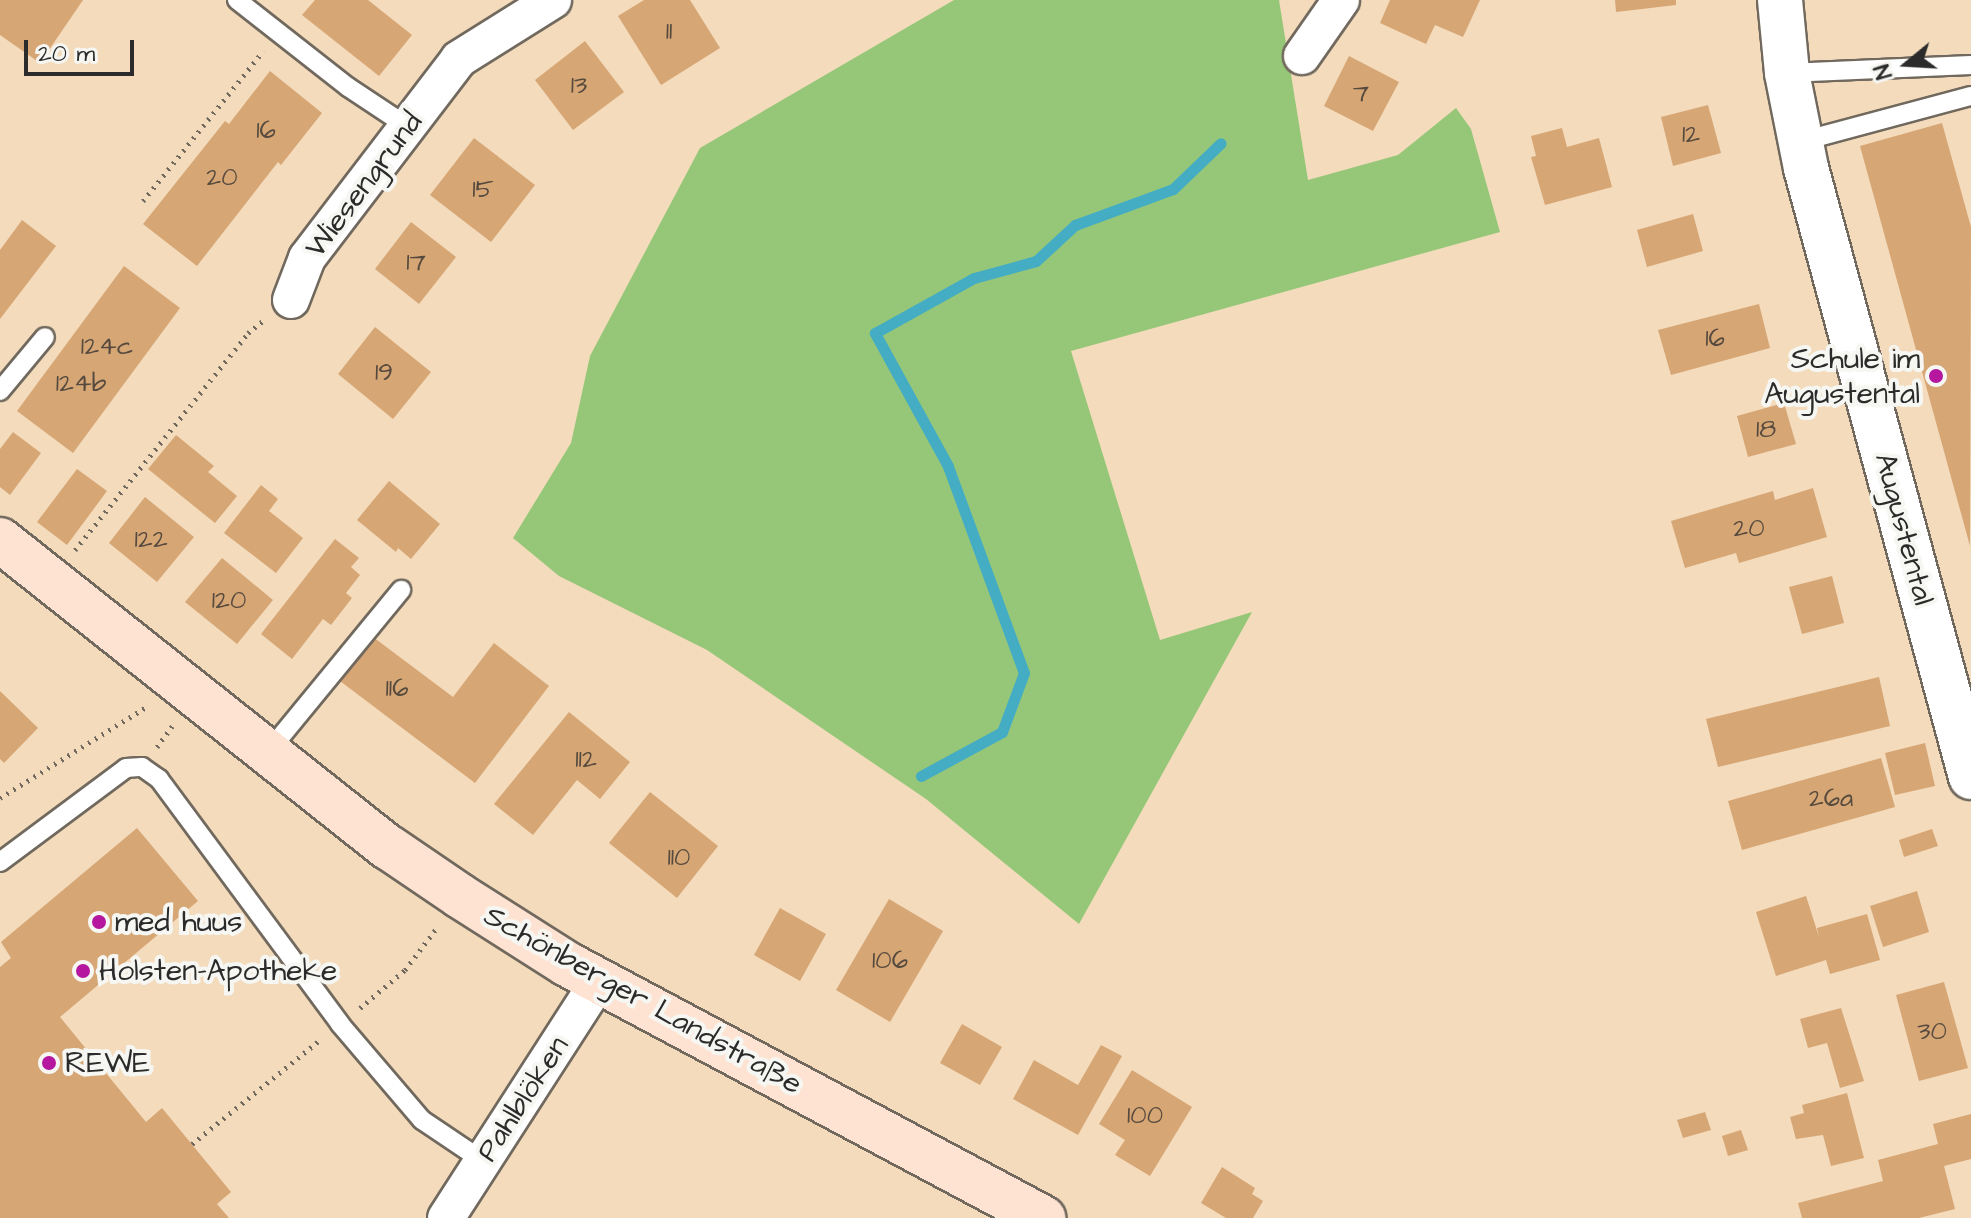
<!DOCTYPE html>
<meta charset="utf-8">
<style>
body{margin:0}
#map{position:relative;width:1971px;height:1218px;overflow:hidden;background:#f3dbbc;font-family:"Architects Daughter",sans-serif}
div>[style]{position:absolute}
.green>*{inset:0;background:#96c778}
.stream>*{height:11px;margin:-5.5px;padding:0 5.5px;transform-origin:5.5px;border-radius:5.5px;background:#44adc4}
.building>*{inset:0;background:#d7a675}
.path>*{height:5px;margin-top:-2.5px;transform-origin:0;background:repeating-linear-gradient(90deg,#71695e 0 2px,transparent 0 8px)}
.roads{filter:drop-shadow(2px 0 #71695e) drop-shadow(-2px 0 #71695e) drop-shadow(0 2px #71695e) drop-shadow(0 -2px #71695e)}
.service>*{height:18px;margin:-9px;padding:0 9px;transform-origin:9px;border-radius:9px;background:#fff}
.minor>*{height:36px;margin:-18px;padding:0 18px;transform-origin:18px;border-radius:18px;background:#fff}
.tertiary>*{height:44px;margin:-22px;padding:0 22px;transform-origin:22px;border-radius:22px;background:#fff}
.secondary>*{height:44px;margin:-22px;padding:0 22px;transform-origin:22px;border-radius:22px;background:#fee3d2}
.dots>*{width:22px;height:22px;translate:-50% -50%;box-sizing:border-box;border:4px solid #f6f6f2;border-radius:50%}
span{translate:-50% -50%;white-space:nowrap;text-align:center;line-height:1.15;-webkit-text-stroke:8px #f6f6f2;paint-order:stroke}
.number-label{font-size:26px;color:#564a3e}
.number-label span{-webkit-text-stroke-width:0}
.street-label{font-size:30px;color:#2b2b2b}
.poi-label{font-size:30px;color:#2b2b2b}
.right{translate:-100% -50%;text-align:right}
.left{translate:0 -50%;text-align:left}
.north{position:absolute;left:1867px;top:24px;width:80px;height:80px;-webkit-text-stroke:6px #f6f6f2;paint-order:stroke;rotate:252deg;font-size:22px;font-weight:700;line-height:32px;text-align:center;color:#2b2b2b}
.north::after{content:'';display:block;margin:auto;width:28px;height:36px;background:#2b2b2b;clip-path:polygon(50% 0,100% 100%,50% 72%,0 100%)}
.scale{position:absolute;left:24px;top:40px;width:110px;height:36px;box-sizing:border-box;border:4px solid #2b2b2b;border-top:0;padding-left:10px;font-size:24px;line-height:28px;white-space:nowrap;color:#2b2b2b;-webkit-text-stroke:6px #f6f6f2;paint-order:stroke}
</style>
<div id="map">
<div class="green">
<div style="clip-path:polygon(954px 0,1279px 0,1308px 180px,1398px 155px,1456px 108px,1471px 129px,1500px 232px,1071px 351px,1160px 640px,1252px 612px,1079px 924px,926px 799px,707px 650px,559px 576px,513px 538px,571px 443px,590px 356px,700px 148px)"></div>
</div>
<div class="stream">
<div style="left:921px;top:776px;width:92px;rotate:-28.5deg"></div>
<div style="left:1002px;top:732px;width:63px;rotate:-69.6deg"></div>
<div style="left:1024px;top:673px;width:221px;rotate:-110.2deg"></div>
<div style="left:948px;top:466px;width:152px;rotate:-118.8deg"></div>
<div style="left:875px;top:333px;width:113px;rotate:-29.1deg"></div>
<div style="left:974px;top:278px;width:64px;rotate:-15.3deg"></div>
<div style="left:1036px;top:261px;width:53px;rotate:-42.7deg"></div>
<div style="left:1075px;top:225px;width:104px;rotate:-20.2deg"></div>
<div style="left:1173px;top:189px;width:66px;rotate:-43.8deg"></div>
</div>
<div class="building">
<div style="clip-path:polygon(0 0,83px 0,40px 63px,0 35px)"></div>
<div style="clip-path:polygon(315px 0,368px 0,412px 35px,379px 76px,302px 15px)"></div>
<div style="clip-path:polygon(644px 0,690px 0,720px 48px,661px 85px,618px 16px)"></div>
<div style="clip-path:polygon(1390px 0,1480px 0,1463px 37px,1435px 25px,1426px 44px,1380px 23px)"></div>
<div style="clip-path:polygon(1615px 0,1676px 0,1676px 5px,1616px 12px)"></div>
<div style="clip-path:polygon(585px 41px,624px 92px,573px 130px,535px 80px)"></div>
<div style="clip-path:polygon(1349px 56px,1399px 82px,1373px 131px,1324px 106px)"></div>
<div style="clip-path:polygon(270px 71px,322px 113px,281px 165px,278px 162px,197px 266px,143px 224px,225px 121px,229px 124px)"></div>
<div style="clip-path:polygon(1708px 105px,1721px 153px,1673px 166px,1661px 117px)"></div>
<div style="clip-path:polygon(1942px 123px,1971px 227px,1970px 546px,1860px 146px)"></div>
<div style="clip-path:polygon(1562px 128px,1567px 147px,1599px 138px,1612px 187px,1545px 205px,1531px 157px,1536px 156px,1531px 136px)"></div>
<div style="clip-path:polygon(474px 138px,535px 185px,491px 242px,430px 195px)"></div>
<div style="clip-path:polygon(1693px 214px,1703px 251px,1647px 267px,1637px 230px)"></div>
<div style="clip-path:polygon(22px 220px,56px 246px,0 319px,0 250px)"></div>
<div style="clip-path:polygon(411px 222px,456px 257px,419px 304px,375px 269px)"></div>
<div style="clip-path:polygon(124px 266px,180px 308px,73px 453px,17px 411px)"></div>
<div style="clip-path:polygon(1759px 304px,1770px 348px,1671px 375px,1658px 330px)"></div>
<div style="clip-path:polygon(375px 327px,431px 372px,393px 419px,338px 374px)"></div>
<div style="clip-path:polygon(1784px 403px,1796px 444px,1748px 457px,1737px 416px)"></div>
<div style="clip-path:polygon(13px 432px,41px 453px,10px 495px,0 487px,0 449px)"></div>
<div style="clip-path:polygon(176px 435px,214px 466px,208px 472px,237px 496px,215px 523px,148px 469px)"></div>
<div style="clip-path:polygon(77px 469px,107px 491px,67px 545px,37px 522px)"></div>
<div style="clip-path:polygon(389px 481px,440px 524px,411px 559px,398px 548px,396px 552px,357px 520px)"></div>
<div style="clip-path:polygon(261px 485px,278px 499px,269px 511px,303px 538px,276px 573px,224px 533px)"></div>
<div style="clip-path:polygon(1813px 488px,1827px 537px,1739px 563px,1736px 553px,1685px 568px,1671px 521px,1773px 491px,1775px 500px)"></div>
<div style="clip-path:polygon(145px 497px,194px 537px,157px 582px,109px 543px)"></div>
<div style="clip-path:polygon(335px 539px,359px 558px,351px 567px,360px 575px,346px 593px,352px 598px,331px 625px,323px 619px,292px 659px,261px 634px)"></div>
<div style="clip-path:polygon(222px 558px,273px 600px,237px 644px,185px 602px)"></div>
<div style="clip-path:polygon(1832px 576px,1844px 623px,1802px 634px,1789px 587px)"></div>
<div style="clip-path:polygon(373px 637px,453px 697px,494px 643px,549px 686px,475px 783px,340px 681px)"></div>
<div style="clip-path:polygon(1879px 677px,1890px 726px,1718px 767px,1706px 719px)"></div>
<div style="clip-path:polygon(0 691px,38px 728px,4px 763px,0 759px)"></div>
<div style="clip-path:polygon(569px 712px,630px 762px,600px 799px,577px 780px,533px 835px,494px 804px)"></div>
<div style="clip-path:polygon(1925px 743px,1935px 786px,1895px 795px,1885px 753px)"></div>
<div style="clip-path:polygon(1881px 758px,1895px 807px,1742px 850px,1728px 801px)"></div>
<div style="clip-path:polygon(650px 792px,718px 846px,677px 898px,609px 843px)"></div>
<div style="clip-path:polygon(137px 828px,198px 901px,60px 1017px,146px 1122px,162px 1108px,231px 1192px,217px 1204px,229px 1218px,0 1218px,0 967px,11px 958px,1px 942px)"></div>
<div style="clip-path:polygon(1932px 829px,1938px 846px,1904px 857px,1899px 840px)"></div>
<div style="clip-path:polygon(1917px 891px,1929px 932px,1883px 947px,1870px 906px)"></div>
<div style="clip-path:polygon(1806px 896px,1819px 937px,1817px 928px,1867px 914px,1880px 960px,1830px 974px,1826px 960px,1776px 976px,1756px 912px)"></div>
<div style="clip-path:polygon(889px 899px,943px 931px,890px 1022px,836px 990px)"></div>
<div style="clip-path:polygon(780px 908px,826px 934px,800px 981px,754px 955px)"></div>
<div style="clip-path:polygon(1944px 982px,1968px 1068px,1919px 1081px,1896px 995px)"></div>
<div style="clip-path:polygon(1841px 1008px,1864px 1081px,1840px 1088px,1827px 1043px,1808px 1048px,1800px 1019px)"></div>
<div style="clip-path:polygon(962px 1024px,1002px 1047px,980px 1085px,940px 1063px)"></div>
<div style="clip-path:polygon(1101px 1045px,1122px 1056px,1078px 1135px,1013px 1099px,1034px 1060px,1078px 1085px)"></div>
<div style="clip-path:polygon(1132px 1070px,1192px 1107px,1150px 1176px,1115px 1155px,1125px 1140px,1099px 1124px)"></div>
<div style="clip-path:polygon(1847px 1093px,1864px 1158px,1831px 1166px,1823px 1135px,1796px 1139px,1790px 1117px,1804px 1113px,1802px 1105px)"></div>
<div style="clip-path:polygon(1705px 1112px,1711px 1130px,1683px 1138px,1677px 1120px)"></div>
<div style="clip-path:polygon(1971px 1114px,1971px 1159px,1944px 1166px,1955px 1209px,1919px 1218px,1802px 1218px,1798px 1203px,1883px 1181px,1878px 1160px,1938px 1144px,1933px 1124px)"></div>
<div style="clip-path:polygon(1741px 1130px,1748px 1150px,1728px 1156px,1722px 1136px)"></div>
<div style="clip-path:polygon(1222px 1167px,1255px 1188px,1252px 1194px,1263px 1201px,1253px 1218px,1226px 1218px,1201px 1203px)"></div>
</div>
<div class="path">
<div style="left:143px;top:201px;width:192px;rotate:-51.3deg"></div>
<div style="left:75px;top:550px;width:278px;rotate:-51.4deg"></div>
<div style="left:248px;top:333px;width:21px;rotate:-39deg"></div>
<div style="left:157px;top:747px;width:26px;rotate:-54deg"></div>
<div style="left:0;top:798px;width:174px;rotate:-31.9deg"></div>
<div style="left:360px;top:1008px;width:59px;rotate:-40.2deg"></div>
<div style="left:405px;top:970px;width:51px;rotate:-52.9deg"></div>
<div style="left:192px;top:1144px;width:166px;rotate:-39.1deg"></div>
</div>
<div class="roads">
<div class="service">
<div style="left:237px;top:0;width:141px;rotate:38.1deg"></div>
<div style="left:348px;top:87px;width:71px;rotate:33.5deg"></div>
<div style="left:1787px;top:73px;width:184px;rotate:-2.5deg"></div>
<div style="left:1799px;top:142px;width:178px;rotate:-15deg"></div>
<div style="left:0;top:391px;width:70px;rotate:-50.2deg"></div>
<div style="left:268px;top:752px;width:210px;rotate:-50.6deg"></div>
<div style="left:0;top:862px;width:157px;rotate:-36.7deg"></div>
<div style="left:126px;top:768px;width:16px;rotate:-4deg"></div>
<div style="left:142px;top:767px;width:21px;rotate:35deg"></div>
<div style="left:159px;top:779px;width:305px;rotate:53.5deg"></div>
<div style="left:340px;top:1024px;width:126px;rotate:49.5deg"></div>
<div style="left:422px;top:1120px;width:73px;rotate:33.9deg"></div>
</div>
<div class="minor">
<div style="left:1302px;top:56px;width:68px;rotate:-55.1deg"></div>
<div style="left:291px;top:300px;width:45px;rotate:-69.1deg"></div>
<div style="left:307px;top:258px;width:250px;rotate:-52.6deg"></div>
<div style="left:459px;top:59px;width:111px;rotate:-32.1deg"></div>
<div style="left:446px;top:1218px;width:282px;rotate:-57.2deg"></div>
</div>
<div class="tertiary">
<div style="left:1780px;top:0;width:73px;rotate:84.5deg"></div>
<div style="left:1787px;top:73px;width:97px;rotate:78.7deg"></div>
<div style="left:1806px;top:168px;width:631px;rotate:74.84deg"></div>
</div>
<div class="secondary">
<div style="left:0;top:540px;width:495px;rotate:38.4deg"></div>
<div style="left:388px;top:847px;width:87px;rotate:34.2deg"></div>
<div style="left:460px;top:896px;width:127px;rotate:32.4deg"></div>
<div style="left:567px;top:964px;width:540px;rotate:28.08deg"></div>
</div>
</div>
<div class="dots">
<div style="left:1936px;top:376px;background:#b5179e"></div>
<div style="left:99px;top:922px;background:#b5179e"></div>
<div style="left:83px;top:971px;background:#b5179e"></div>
<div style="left:49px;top:1063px;background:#b5179e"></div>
</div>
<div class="number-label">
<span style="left:669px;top:32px">11</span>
<span style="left:579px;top:86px">13</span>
<span style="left:1361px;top:94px">7</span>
<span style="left:266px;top:131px">16</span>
<span style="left:1691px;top:135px">12</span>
<span style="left:222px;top:178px">20</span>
<span style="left:483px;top:190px">15</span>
<span style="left:416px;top:263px">17</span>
<span style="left:1715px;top:339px">16</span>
<span style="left:107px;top:347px">124c</span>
<span style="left:384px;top:373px">19</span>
<span style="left:81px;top:384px">124b</span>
<span style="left:1766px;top:430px">18</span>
<span style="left:1749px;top:529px">20</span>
<span style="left:151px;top:540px">122</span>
<span style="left:229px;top:601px">120</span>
<span style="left:397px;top:689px">116</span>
<span style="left:586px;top:760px">112</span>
<span style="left:1831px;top:799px">26a</span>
<span style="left:679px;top:858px">110</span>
<span style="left:890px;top:961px">106</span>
<span style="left:1932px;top:1032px">30</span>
<span style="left:1145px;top:1116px">100</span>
</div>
<div class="street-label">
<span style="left:364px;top:185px;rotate:-53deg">Wiesengrund</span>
<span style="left:1904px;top:529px;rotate:75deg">Augustental</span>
<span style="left:643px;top:1000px;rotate:29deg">Schönberger Landstraße</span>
<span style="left:523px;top:1099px;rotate:-57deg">Pahlblöken</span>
</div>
<div class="poi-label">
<span class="right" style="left:1920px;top:376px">Schule im<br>Augustental</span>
<span class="left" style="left:115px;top:922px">med huus</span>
<span class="left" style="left:99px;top:971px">Holsten-Apotheke</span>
<span class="left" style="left:65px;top:1063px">REWE</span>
</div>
<div class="north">N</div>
<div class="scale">20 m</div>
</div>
